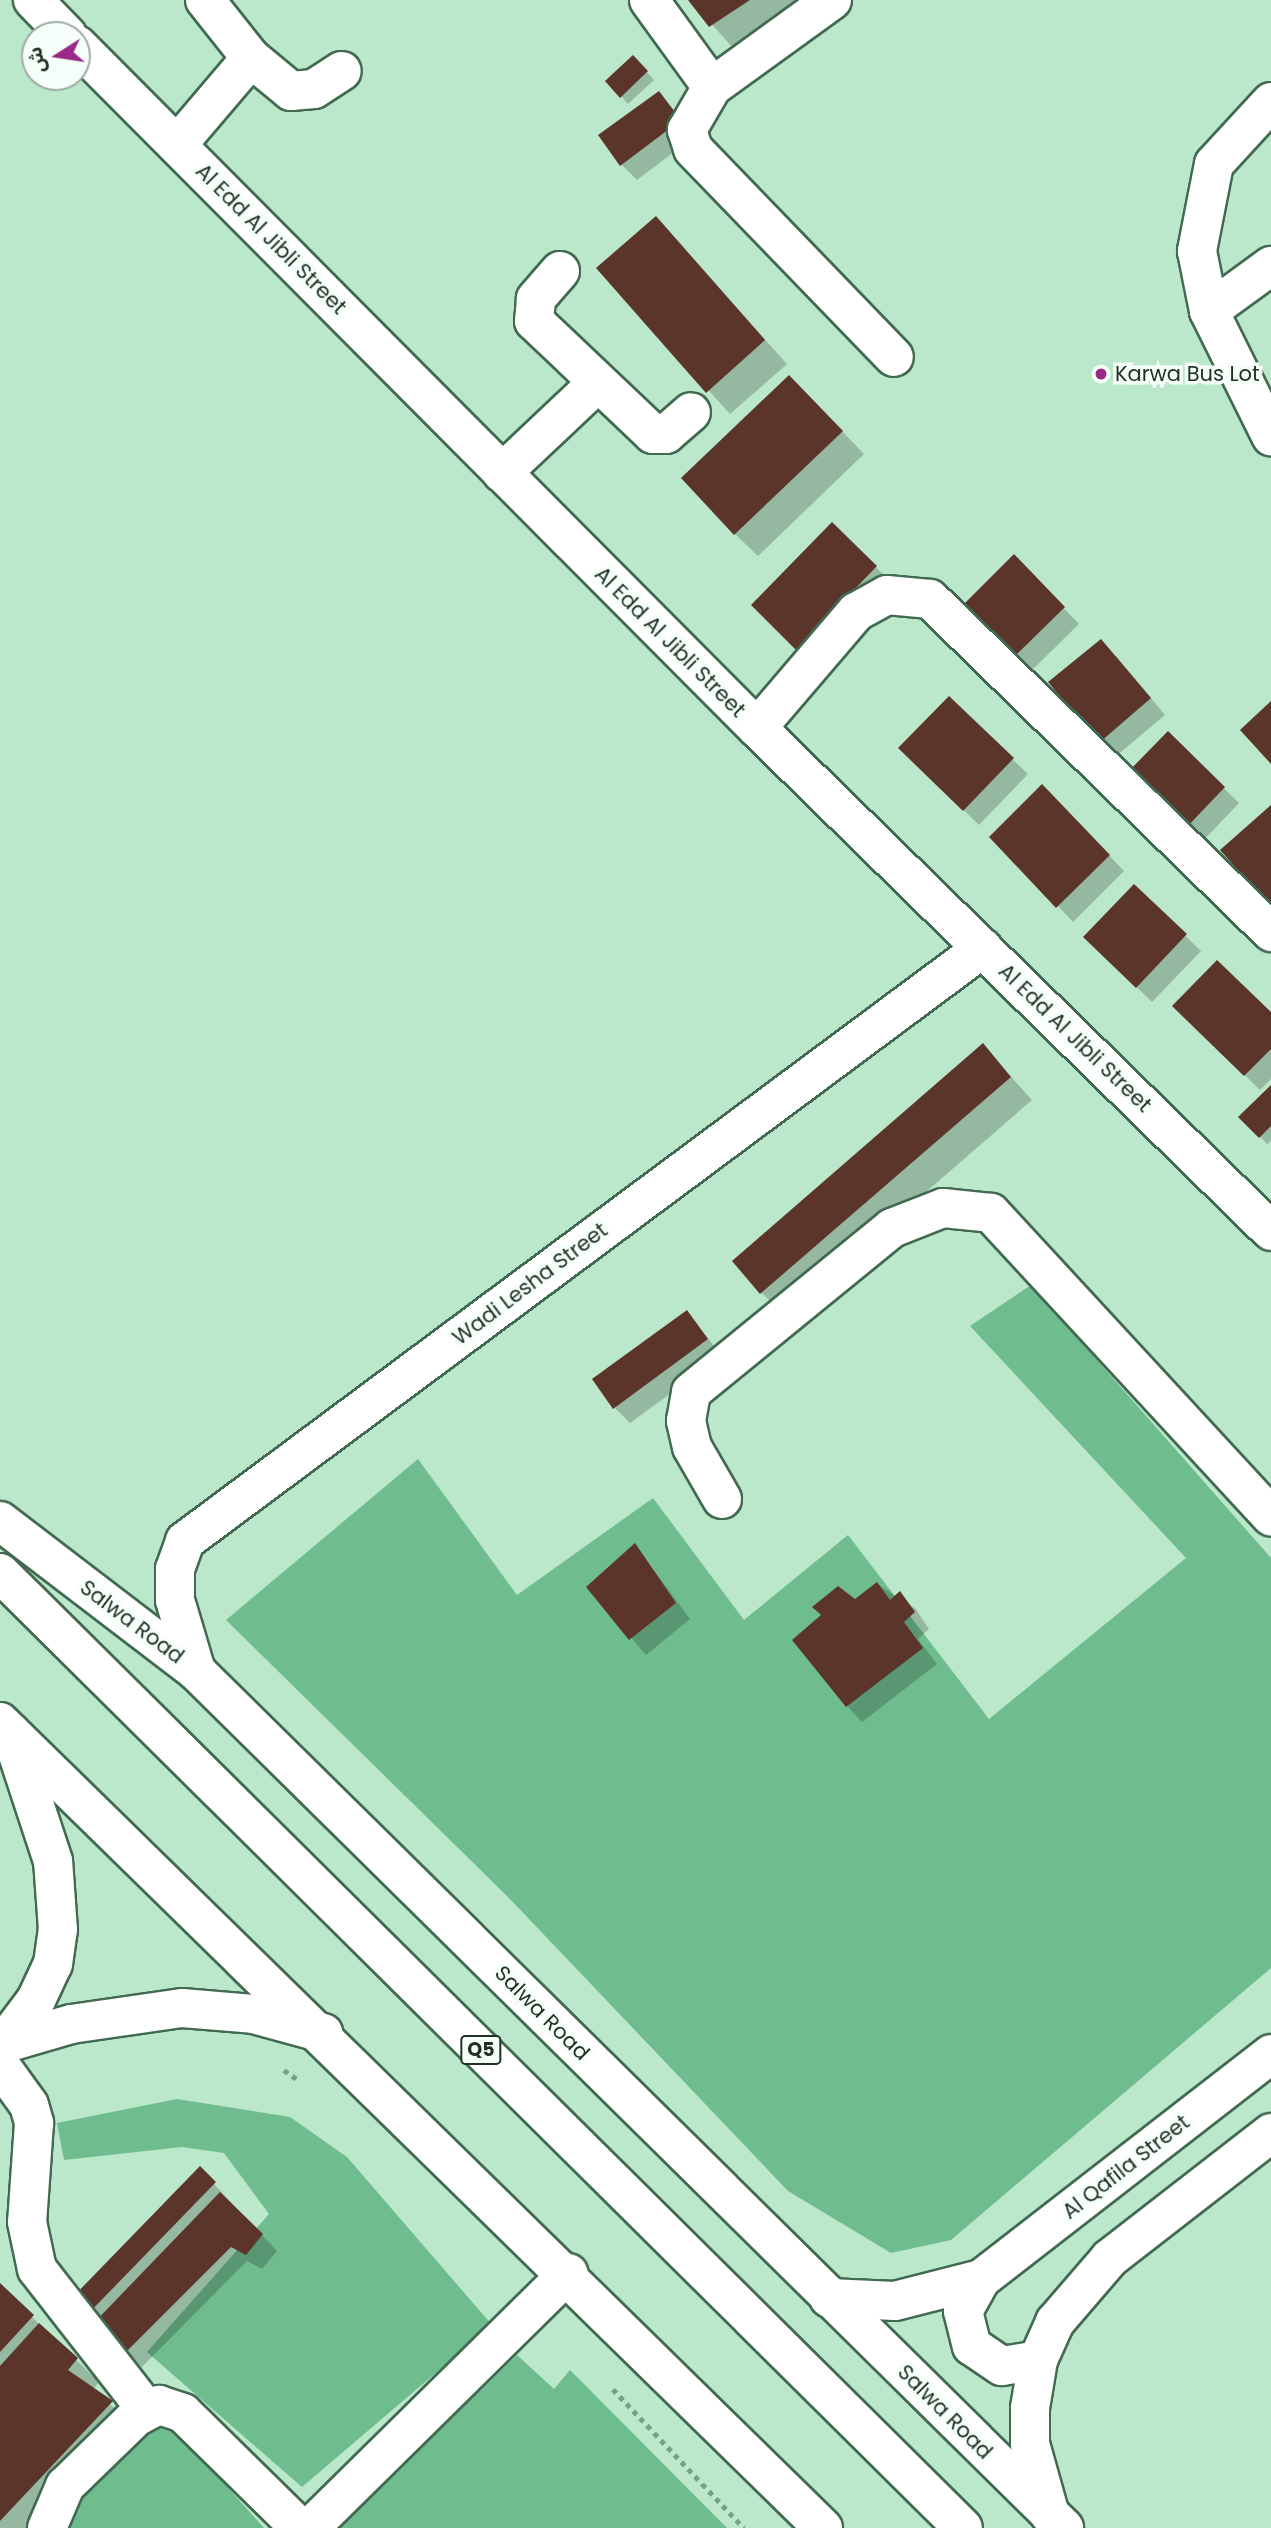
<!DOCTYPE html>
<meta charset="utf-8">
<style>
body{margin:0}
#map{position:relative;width:1271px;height:2528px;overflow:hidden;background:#bbe7ca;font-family:Poppins,"Noto Sans Arabic",sans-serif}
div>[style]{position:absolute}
.green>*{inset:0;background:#6fbd8e}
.shadow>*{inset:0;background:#0003}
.building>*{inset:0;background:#5c352a}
.path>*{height:4.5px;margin-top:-2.25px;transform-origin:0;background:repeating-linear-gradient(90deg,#7c9e88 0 5px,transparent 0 10px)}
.roads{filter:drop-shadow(2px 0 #426951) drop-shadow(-2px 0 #426951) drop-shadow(0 2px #426951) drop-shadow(0 -2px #426951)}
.minor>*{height:38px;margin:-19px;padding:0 19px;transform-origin:19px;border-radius:19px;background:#fff}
.major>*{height:38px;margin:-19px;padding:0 19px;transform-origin:19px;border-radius:19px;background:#fff}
.highway>*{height:38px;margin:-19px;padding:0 19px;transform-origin:19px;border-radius:19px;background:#fff}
.dots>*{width:19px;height:19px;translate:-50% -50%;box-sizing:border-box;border:4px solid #f5fef8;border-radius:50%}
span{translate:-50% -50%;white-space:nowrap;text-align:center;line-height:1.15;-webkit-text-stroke:7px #f5fef8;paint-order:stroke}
.shield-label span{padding:2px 5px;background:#f5fef8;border:2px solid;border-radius:5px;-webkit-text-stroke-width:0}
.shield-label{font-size:19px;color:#1f3025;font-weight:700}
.street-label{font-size:21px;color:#1f3025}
.poi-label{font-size:21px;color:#1f3025}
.left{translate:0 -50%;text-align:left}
.north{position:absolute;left:21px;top:21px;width:70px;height:70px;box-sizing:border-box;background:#f5fef8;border:2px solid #9faca4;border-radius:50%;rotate:258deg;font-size:19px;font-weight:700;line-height:28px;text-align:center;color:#1f3025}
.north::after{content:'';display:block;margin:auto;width:24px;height:32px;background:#9b2987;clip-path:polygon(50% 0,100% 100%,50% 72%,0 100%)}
</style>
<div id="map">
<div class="green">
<div style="clip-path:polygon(1031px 1285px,1271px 1558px,1271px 1968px,951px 2240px,891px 2253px,788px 2191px,509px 1898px,226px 1620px,418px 1459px,517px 1595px,653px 1498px,744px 1620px,848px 1535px,989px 1719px,1186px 1558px,970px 1326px)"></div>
<div style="clip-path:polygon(177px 2099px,290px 2117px,347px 2157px,492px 2325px,302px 2487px,147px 2352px,269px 2214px,224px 2153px,182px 2147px,64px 2160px,57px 2123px)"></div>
<div style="clip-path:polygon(517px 2355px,554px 2389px,570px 2370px,727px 2528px,338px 2528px)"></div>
<div style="clip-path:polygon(162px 2414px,264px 2528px,53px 2528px)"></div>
</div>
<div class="shadow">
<div style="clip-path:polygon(690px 0,807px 0,733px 48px)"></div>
<div style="clip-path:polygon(633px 57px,654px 80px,628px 104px,621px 96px)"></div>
<div style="clip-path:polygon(659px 93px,695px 136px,637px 180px,621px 164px)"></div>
<div style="clip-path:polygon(656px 218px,787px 364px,730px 414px,599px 269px)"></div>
<div style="clip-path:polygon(811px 399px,864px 454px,758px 556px,735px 534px)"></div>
<div style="clip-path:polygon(832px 524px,891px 582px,813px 664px,753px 605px)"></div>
<div style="clip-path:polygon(1014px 557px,1079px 624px,1030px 672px,965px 606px)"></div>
<div style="clip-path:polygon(1116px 656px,1165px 715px,1115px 757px,1100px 742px)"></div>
<div style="clip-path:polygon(1168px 733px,1239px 803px,1201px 843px,1130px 773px)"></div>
<div style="clip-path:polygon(901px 748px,1012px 759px,1028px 774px,979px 825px)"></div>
<div style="clip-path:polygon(1058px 802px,1124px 871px,1073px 922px,1058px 906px)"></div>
<div style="clip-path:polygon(1134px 886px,1201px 951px,1152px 1002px,1085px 937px)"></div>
<div style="clip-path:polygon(1175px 1006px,1271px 1014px,1271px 1079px,1260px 1090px)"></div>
<div style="clip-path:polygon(983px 1046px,1032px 1100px,784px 1315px,761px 1292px)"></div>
<div style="clip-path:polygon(1271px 1087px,1271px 1141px,1267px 1144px,1241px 1117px)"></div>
<div style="clip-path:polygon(687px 1312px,722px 1356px,630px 1423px,615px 1408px)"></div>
<div style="clip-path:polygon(635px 1545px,690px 1619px,646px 1655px,588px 1587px)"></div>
<div style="clip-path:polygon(877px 1584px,915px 1608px,929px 1629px,918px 1639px,937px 1664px,862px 1722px,847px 1706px,855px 1601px)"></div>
<div style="clip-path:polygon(200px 2169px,277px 2251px,262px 2269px,247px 2261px,137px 2372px,71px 2302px)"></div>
<div style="clip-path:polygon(0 2286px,99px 2382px,93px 2390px,135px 2425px,37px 2528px,0 2528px)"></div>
</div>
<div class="building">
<div style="clip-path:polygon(688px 0,750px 0,709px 27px)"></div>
<div style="clip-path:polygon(633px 55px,648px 71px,620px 98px,605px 81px)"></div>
<div style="clip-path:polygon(659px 91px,681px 120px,620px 166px,598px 135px)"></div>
<div style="clip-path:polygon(656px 216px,765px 340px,706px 393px,596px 268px)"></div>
<div style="clip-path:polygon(789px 375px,843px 431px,734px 535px,681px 478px)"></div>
<div style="clip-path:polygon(832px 522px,877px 566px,796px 650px,751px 605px)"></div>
<div style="clip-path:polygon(1014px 554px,1065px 607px,1013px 658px,962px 606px)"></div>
<div style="clip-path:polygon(1101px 639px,1151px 698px,1099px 743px,1048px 682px)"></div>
<div style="clip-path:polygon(949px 696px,1014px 758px,963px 811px,898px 748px)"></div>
<div style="clip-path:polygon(1271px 701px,1271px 764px,1240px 730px)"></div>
<div style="clip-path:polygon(1168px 731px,1225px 787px,1185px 829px,1127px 773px)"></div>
<div style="clip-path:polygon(1042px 784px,1110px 855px,1056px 908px,989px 837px)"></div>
<div style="clip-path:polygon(1271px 805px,1271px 907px,1220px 850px)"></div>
<div style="clip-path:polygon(1134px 884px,1187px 934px,1136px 988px,1083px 937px)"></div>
<div style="clip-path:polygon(1217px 960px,1271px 1012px,1271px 1049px,1244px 1076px,1172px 1006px)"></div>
<div style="clip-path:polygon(983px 1043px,1011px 1077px,760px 1294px,732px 1261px)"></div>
<div style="clip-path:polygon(1271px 1085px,1271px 1126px,1259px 1138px,1238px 1117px)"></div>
<div style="clip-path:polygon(687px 1310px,708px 1339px,613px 1409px,592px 1379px)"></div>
<div style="clip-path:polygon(635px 1543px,676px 1603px,629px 1640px,586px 1587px)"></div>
<div style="clip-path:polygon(877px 1582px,890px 1600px,900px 1591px,915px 1612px,904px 1622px,923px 1648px,846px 1707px,792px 1640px,821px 1615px,812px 1607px,838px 1586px,855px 1599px)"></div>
<div style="clip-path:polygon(200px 2166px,216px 2182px,85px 2317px,68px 2302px)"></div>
<div style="clip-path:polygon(220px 2192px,263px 2234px,246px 2255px,231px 2247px,120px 2358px,89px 2328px)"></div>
<div style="clip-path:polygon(0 2283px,34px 2315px,0 2352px)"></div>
<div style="clip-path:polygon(39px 2323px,78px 2358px,68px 2370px,113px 2401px,0 2521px,0 2366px)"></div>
</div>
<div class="path">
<div style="left:284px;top:2070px;width:19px;rotate:35deg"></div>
<div style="left:613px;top:2389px;width:191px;rotate:46.7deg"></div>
</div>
<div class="roads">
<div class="minor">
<div style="left:33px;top:0;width:49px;rotate:45.8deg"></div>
<div style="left:205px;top:0;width:74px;rotate:51.6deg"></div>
<div style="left:251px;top:58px;width:52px;rotate:39.5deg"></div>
<div style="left:291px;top:91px;width:23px;rotate:-5deg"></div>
<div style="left:314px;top:89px;width:33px;rotate:-33deg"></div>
<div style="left:649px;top:0;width:107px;rotate:54.1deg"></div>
<div style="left:832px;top:0;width:148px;rotate:144.1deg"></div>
<div style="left:712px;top:87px;width:50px;rotate:120.2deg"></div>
<div style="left:687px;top:130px;width:20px;rotate:72deg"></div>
<div style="left:693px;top:149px;width:289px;rotate:46deg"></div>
<div style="left:77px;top:45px;width:964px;rotate:45.13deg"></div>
<div style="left:757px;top:728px;width:719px;rotate:44.38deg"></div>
<div style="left:1271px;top:102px;width:84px;rotate:132.6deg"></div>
<div style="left:1214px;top:164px;width:89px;rotate:101.1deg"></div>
<div style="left:1197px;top:251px;width:61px;rotate:78.7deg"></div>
<div style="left:1209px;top:311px;width:140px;rotate:63.6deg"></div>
<div style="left:177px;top:145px;width:114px;rotate:-49.6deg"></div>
<div style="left:560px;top:271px;width:37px;rotate:131deg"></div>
<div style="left:536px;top:299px;width:22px;rotate:95deg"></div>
<div style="left:534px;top:321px;width:164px;rotate:43.5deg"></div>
<div style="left:653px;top:434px;width:13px"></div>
<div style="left:666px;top:434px;width:33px;rotate:-41deg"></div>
<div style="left:1209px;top:311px;width:77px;rotate:-36deg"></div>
<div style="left:502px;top:473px;width:129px;rotate:-43.4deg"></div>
<div style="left:757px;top:728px;width:153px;rotate:-49.5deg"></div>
<div style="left:856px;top:612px;width:35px;rotate:-29deg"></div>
<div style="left:887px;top:595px;width:43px;rotate:5.3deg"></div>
<div style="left:930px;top:599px;width:477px;rotate:44.3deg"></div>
<div style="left:722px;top:1499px;width:60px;rotate:-120deg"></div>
<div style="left:692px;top:1447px;width:27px;rotate:-103deg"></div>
<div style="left:686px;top:1421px;width:29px;rotate:-80deg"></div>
<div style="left:691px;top:1392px;width:259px;rotate:-39.2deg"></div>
<div style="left:892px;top:1228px;width:55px;rotate:-21.4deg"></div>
<div style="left:943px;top:1208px;width:48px;rotate:5.9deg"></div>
<div style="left:991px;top:1213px;width:413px;rotate:47.3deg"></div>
<div style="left:196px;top:1671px;width:74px;rotate:-106.5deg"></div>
<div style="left:175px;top:1600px;width:31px;rotate:-90deg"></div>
<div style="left:175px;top:1569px;width:30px;rotate:-70deg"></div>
<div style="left:185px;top:1541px;width:994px;rotate:-36.62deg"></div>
<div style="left:6px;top:2043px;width:68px;rotate:-16.3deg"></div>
<div style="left:71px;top:2024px;width:112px;rotate:-8.2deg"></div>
<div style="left:182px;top:2008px;width:71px;rotate:4.8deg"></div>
<div style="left:253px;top:2014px;width:73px;rotate:15.2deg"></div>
<div style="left:0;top:2048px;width:60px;rotate:-53.1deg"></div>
<div style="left:36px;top:2000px;width:40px;rotate:-65deg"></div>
<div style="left:53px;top:1964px;width:34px;rotate:-82deg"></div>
<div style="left:58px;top:1930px;width:69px;rotate:-94.1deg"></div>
<div style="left:53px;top:1861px;width:135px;rotate:-108.2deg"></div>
<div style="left:0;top:2065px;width:49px;rotate:54.1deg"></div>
<div style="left:29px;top:2105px;width:19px;rotate:74deg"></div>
<div style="left:34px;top:2123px;width:99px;rotate:94deg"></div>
<div style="left:27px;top:2222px;width:48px;rotate:78deg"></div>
<div style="left:37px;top:2269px;width:177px;rotate:52.1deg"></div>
<div style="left:981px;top:2279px;width:37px;rotate:119deg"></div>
<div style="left:963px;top:2311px;width:36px;rotate:76deg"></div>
<div style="left:972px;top:2346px;width:36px;rotate:34deg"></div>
<div style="left:1002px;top:2366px;width:36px;rotate:-9deg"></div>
<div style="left:829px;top:2298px;width:66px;rotate:2.6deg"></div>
<div style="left:895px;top:2301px;width:89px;rotate:-14.3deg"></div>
<div style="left:981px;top:2279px;width:367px;rotate:-37.8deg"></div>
<div style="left:1050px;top:2515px;width:74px;rotate:-105.7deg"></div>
<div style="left:1030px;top:2444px;width:36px;rotate:-90deg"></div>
<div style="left:1030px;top:2408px;width:49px;rotate:-80.5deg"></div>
<div style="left:1038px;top:2360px;width:42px;rotate:-65.9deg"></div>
<div style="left:1055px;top:2322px;width:84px;rotate:-49.3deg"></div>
<div style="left:1110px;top:2258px;width:204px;rotate:-37.8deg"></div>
<div style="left:47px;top:2528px;width:46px;rotate:-66.8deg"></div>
<div style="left:65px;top:2486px;width:99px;rotate:-44.2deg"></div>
<div style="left:136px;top:2417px;width:26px;rotate:-28deg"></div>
<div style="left:159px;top:2405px;width:25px;rotate:18deg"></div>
<div style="left:183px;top:2413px;width:164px;rotate:44.5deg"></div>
<div style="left:310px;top:2528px;width:363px;rotate:-44.6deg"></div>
</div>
<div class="major">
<div style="left:0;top:1521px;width:247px;rotate:37.4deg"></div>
<div style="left:196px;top:1671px;width:1220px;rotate:44.63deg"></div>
</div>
<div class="highway">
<div style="left:0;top:1573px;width:1356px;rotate:44.76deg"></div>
<div style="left:0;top:1722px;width:1152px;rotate:44.4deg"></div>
</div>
</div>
<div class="dots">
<div style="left:1101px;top:374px;background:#9b2987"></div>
</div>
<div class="shield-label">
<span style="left:481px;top:2050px">Q5</span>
</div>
<div class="street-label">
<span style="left:271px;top:239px;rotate:45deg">Al Edd Al Jibli Street</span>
<span style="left:670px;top:642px;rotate:45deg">Al Edd Al Jibli Street</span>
<span style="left:1075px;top:1038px;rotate:44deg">Al Edd Al Jibli Street</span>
<span style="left:530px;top:1284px;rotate:-37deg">Wadi Lesha Street</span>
<span style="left:132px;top:1622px;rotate:37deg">Salwa Road</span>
<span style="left:542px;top:2013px;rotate:45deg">Salwa Road</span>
<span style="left:1126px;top:2167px;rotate:-38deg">Al Qafila Street</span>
<span style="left:945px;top:2412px;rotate:45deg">Salwa Road</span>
</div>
<div class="poi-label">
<span class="left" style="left:1115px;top:374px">Karwa Bus Lot</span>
</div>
<div class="north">ش</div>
</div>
